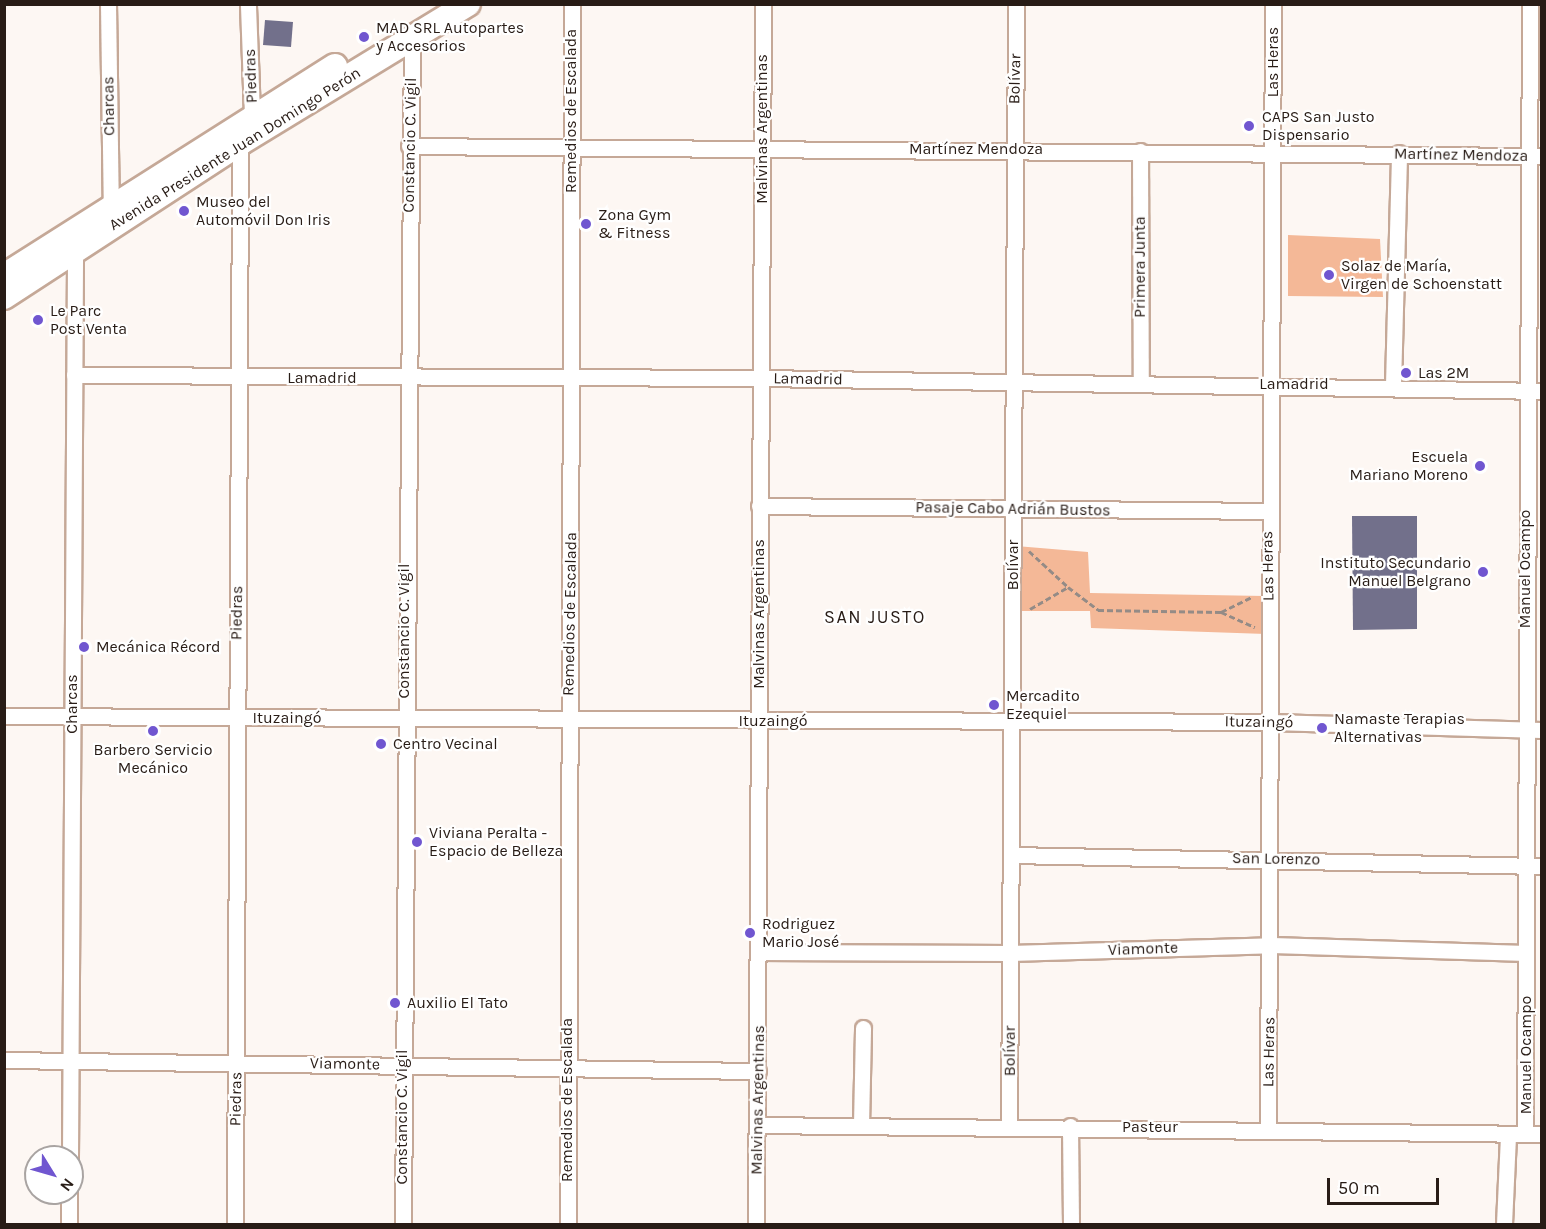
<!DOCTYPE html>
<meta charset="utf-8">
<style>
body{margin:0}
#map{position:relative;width:1546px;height:1229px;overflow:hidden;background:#fdf7f3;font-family:Karla,sans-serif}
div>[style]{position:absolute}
.green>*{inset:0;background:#f4b897}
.building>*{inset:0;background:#72708b}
.path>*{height:3px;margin-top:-1.5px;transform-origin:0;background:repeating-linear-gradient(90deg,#948b86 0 6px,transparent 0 9px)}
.roads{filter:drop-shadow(2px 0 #c5a897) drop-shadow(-2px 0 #c5a897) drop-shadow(0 2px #c5a897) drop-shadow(0 -2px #c5a897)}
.street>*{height:15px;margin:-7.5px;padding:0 7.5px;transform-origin:7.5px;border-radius:7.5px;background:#fff}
.primary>*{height:24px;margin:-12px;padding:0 12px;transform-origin:12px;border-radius:12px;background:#fff}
.dots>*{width:16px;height:16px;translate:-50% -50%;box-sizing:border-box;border:3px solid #fff;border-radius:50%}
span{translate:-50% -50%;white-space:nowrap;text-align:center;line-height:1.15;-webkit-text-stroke:4.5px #fff;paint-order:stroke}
.poi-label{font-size:16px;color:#281c16}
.left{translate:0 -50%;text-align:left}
.right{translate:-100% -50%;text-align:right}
.street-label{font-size:16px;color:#281c16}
.neighbourhood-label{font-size:18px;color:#281c16;letter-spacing:1.5px}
.frame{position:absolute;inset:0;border:6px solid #281c16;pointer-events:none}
.north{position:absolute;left:24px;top:1145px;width:60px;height:60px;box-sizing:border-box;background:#fff;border:2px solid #a9a4a2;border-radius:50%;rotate:127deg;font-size:16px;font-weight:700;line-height:24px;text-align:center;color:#281c16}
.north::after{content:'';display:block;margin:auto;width:21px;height:27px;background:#7056d0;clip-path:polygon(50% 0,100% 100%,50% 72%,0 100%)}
.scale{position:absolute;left:1327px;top:1178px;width:112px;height:27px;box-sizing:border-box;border:3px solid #281c16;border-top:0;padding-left:8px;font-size:18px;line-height:21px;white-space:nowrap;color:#281c16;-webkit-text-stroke:4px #fff;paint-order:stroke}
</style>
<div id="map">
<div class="green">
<div style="clip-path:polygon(1288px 235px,1380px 239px,1383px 297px,1288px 296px)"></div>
<div style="clip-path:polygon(1016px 546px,1088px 552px,1090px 593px,1265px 596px,1266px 634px,1091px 628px,1090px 611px,1017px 611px)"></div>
</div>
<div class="building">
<div style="clip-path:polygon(265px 20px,293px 22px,291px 47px,263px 45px)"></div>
<div style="clip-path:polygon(1352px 516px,1417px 516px,1417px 629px,1353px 630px)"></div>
</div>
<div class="path">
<div style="left:1029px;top:551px;width:53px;rotate:42.7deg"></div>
<div style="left:1030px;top:609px;width:44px;rotate:-30.1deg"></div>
<div style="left:1068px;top:587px;width:38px;rotate:37deg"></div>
<div style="left:1098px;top:610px;width:123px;rotate:0.9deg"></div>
<div style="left:1221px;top:612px;width:34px;rotate:-26deg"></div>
<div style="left:1221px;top:612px;width:37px;rotate:24deg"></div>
</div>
<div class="roads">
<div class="street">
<div style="left:108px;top:4px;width:203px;rotate:89.2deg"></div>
<div style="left:409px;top:146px;width:1133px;rotate:0.51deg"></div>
<div style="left:1140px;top:151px;width:232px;rotate:89.8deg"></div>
<div style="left:74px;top:375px;width:687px;rotate:0.25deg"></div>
<div style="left:761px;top:378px;width:781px;rotate:0.95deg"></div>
<div style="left:1393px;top:385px;width:232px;rotate:-88.5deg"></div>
<div style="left:759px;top:506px;width:508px;rotate:0.56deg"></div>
<div style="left:4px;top:716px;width:1267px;rotate:0.27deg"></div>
<div style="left:1271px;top:722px;width:271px;rotate:1.7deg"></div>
<div style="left:1011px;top:855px;width:531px;rotate:1.19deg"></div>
<div style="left:759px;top:952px;width:251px;rotate:0.2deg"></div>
<div style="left:1010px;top:953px;width:262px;rotate:-1.7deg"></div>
<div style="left:1272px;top:945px;width:254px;rotate:1.8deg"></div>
<div style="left:4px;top:1060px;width:754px;rotate:0.84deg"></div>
<div style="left:758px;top:1125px;width:784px;rotate:0.66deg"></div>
<div style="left:861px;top:1125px;width:97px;rotate:-88.8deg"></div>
<div style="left:1009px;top:1126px;width:1122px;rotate:-89.64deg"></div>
<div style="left:1070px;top:1126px;width:98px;rotate:89.4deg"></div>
<div style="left:1268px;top:1128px;width:1124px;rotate:-89.75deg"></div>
<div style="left:1525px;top:1133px;width:1129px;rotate:-89.75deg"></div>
<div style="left:70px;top:1157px;width:906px;rotate:-89.68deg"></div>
<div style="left:69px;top:1224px;width:31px;rotate:-90deg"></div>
<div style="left:235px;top:1224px;width:1081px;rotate:-89.73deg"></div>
<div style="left:240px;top:143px;width:30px;rotate:-67deg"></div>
<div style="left:252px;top:115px;width:111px;rotate:-92.1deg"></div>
<div style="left:403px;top:1224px;width:1186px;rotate:-89.57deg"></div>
<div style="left:568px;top:1224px;width:1220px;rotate:-89.81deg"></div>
<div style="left:756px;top:1224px;width:1220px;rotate:-89.67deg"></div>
<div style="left:1504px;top:1224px;width:88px;rotate:-87.4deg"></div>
</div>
<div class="primary">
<div style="left:4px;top:276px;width:392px;rotate:-32.4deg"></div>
<div style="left:4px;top:297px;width:282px;rotate:-33.1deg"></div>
<div style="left:240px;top:143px;width:267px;rotate:-31.4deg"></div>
</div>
</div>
<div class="dots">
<div style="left:364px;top:37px;background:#7056d0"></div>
<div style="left:1249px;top:126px;background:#7056d0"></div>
<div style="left:184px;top:211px;background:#7056d0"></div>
<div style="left:586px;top:224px;background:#7056d0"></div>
<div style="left:1329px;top:275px;background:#7056d0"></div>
<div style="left:38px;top:320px;background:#7056d0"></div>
<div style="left:1406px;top:373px;background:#7056d0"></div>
<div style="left:1480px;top:466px;background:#7056d0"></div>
<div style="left:1483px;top:572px;background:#7056d0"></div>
<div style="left:84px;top:647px;background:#7056d0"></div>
<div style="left:994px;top:705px;background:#7056d0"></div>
<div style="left:1322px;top:728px;background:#7056d0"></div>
<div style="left:153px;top:731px;background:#7056d0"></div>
<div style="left:381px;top:744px;background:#7056d0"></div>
<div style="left:417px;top:842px;background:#7056d0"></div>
<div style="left:750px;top:933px;background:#7056d0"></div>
<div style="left:395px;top:1003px;background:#7056d0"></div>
</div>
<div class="poi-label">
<span class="left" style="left:376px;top:37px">MAD SRL Autopartes<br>y Accesorios</span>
<span class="left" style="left:1262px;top:126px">CAPS San Justo<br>Dispensario</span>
<span class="left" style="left:196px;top:211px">Museo del<br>Automóvil Don Iris</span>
<span class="left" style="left:598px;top:224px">Zona Gym<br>&amp; Fitness</span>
<span class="left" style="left:1341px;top:275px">Solaz de María,<br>Virgen de Schoenstatt</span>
<span class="left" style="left:50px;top:320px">Le Parc<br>Post Venta</span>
<span class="left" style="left:1418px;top:373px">Las 2M</span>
<span class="right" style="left:1468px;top:466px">Escuela<br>Mariano Moreno</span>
<span class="right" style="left:1471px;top:572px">Instituto Secundario<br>Manuel Belgrano</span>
<span class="left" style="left:96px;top:647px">Mecánica Récord</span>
<span class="left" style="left:1006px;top:705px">Mercadito<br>Ezequiel</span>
<span class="left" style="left:1334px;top:728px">Namaste Terapias<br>Alternativas</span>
<span class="left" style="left:393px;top:744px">Centro Vecinal</span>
<span style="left:153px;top:759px">Barbero Servicio<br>Mecánico</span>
<span class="left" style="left:429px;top:842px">Viviana Peralta -<br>Espacio de Belleza</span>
<span class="left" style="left:762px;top:933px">Rodriguez<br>Mario José</span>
<span class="left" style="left:407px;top:1003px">Auxilio El Tato</span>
</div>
<div class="street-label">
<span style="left:1273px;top:62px;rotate:-90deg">Las Heras</span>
<span style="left:251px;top:76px;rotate:-92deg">Piedras</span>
<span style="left:1015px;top:79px;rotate:-89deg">Bolívar</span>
<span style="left:109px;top:106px;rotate:-91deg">Charcas</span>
<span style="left:571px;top:111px;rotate:-90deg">Remedios de Escalada</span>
<span style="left:762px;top:129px;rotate:-90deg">Malvinas Argentinas</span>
<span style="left:410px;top:145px;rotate:-89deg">Constancio C. Vigil</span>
<span style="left:235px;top:149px;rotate:-32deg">Avenida Presidente Juan Domingo Perón</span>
<span style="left:976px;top:149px">Martínez Mendoza</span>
<span style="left:1461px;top:155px;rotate:1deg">Martínez Mendoza</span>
<span style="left:1140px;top:267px;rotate:-90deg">Primera Junta</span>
<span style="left:322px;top:378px">Lamadrid</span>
<span style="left:808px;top:379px;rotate:1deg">Lamadrid</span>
<span style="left:1294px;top:384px">Lamadrid</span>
<span style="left:1013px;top:509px;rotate:1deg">Pasaje Cabo Adrián Bustos</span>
<span style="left:1013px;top:565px;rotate:-90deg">Bolívar</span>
<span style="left:1268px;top:566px;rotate:-91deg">Las Heras</span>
<span style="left:1525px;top:569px;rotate:-90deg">Manuel Ocampo</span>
<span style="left:237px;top:613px;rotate:-89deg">Piedras</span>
<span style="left:570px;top:614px;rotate:-89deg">Remedios de Escalada</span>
<span style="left:759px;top:614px;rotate:-90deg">Malvinas Argentinas</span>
<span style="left:404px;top:631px;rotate:-90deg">Constancio C. Vigil</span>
<span style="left:72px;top:704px;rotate:-90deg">Charcas</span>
<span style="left:287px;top:718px">Ituzaingó</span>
<span style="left:773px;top:721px">Ituzaingó</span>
<span style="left:1259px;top:722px;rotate:1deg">Ituzaingó</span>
<span style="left:1276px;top:859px;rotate:1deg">San Lorenzo</span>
<span style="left:1143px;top:949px;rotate:-2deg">Viamonte</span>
<span style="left:1010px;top:1051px;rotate:-90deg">Bolívar</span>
<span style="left:1269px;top:1052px;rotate:-89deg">Las Heras</span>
<span style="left:1526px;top:1055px;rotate:-90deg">Manuel Ocampo</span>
<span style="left:345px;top:1064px;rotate:1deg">Viamonte</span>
<span style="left:236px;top:1099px;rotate:-89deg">Piedras</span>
<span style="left:567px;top:1100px;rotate:-90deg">Remedios de Escalada</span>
<span style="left:758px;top:1100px;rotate:-89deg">Malvinas Argentinas</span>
<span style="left:402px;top:1117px;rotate:-90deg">Constancio C. Vigil</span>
<span style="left:1150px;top:1127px">Pasteur</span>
</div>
<div class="neighbourhood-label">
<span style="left:875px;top:617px">SAN JUSTO</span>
</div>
<div class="frame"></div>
<div class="north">N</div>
<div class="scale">50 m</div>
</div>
